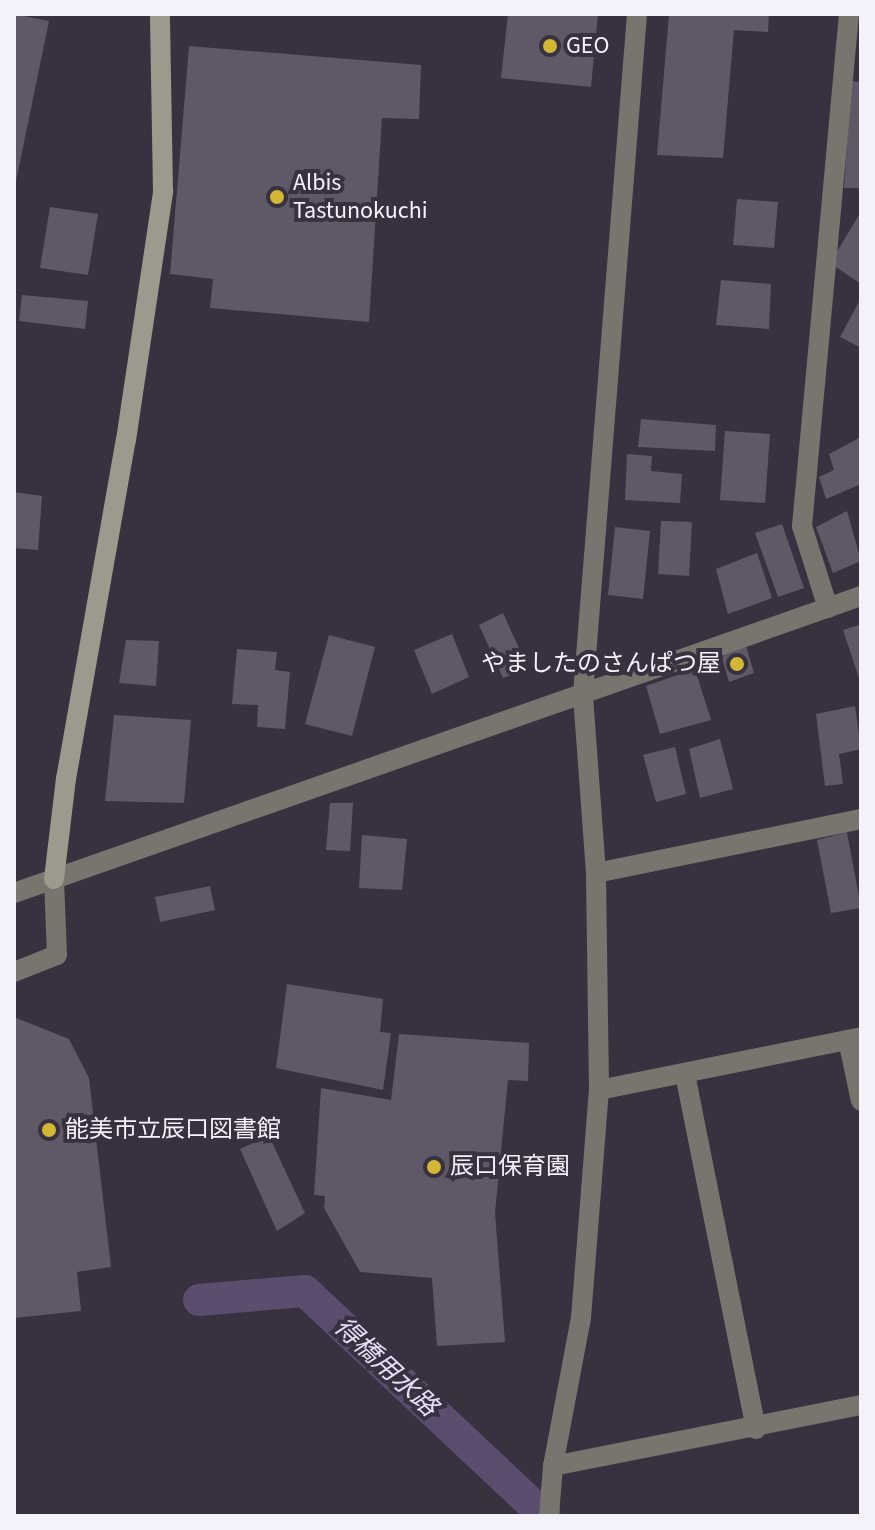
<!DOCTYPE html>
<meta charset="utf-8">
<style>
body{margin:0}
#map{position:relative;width:875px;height:1530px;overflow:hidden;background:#373140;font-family:"Source Sans 3","Noto Sans JP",sans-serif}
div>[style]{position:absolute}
.canal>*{height:32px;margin:-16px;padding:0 16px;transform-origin:16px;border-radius:16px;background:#5a4d6d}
.building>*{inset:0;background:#5e5867}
.street>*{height:20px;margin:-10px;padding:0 10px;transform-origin:10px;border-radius:10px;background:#77756d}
.secondary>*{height:20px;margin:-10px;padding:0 10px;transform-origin:10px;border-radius:10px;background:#9c998d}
.dots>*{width:22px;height:22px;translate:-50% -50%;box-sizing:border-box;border:4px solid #373140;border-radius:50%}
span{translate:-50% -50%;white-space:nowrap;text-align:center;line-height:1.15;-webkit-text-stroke:8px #373140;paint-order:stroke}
.poi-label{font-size:24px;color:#f5f1fb}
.left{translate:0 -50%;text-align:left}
.right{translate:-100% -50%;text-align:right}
.water-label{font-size:26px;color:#e8dff7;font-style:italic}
.frame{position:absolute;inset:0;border:16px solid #f5f1fb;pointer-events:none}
</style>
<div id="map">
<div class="canal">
<div style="left:199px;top:1300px;width:106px;rotate:-4.9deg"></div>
<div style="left:305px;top:1291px;width:329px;rotate:43.2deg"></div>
</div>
<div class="building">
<div style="clip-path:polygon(14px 14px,49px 21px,15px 186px,14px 186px)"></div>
<div style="clip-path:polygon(508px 14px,598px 14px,591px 87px,501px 78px)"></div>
<div style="clip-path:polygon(669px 14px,769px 14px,768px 32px,734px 30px,723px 158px,657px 155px)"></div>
<div style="clip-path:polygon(189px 46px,421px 65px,419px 119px,382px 118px,369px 322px,210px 308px,213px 279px,170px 274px)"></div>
<div style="clip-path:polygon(851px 81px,861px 82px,861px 188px,844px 188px)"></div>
<div style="clip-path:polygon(737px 199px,778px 202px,774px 248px,733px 245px)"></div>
<div style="clip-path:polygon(50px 207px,98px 214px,88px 275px,40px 268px)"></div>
<div style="clip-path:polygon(859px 215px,861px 216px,861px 284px,830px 263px)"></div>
<div style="clip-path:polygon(721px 280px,771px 284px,769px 329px,716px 325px)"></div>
<div style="clip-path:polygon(22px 295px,88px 301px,85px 329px,19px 321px)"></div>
<div style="clip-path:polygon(861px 298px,861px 348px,840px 337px)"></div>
<div style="clip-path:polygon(641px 419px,716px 425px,715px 451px,638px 447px)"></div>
<div style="clip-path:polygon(725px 431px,770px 434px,765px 503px,720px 500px)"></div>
<div style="clip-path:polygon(861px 437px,861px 484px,826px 499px,819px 477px,834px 470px,829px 454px)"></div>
<div style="clip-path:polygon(627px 454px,652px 456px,651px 471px,682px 474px,680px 503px,625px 500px)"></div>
<div style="clip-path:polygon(14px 492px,42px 496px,38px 550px,14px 548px)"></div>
<div style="clip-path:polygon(847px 511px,861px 561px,833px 573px,816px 527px)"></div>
<div style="clip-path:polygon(661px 521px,692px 522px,689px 576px,658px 574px)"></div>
<div style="clip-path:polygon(782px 524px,804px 588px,778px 597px,755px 533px)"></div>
<div style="clip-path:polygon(615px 527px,650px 531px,643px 599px,608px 595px)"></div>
<div style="clip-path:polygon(757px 553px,772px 598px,728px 614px,716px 569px)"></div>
<div style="clip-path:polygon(503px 613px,528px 668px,503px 678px,479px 625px)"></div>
<div style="clip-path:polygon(859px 625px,861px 632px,860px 681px,843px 630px)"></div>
<div style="clip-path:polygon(452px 634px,469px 677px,432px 694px,414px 650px)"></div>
<div style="clip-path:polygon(329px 635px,375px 647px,352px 736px,305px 724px)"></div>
<div style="clip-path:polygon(126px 640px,159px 641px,156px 686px,119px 683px)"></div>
<div style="clip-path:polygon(746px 646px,754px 673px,729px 682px,721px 655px)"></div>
<div style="clip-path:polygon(237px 649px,277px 652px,275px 670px,290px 672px,285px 729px,257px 727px,258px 705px,232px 704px)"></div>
<div style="clip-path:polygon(695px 669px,711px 720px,660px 734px,646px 686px)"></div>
<div style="clip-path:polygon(855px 706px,861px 749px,839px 754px,843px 784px,825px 786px,816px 714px)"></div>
<div style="clip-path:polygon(114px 715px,191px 720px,184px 803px,105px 801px)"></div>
<div style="clip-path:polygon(720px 739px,733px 789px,700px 798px,689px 749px)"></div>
<div style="clip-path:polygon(675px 747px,686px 794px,656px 802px,643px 755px)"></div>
<div style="clip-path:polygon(330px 803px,353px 803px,350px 851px,326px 850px)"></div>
<div style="clip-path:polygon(847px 832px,861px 908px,831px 913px,817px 840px)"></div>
<div style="clip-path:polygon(362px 835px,407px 839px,402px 890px,359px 888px)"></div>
<div style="clip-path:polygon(210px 886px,215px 910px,160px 922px,155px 897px)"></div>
<div style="clip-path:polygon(287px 984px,383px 999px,380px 1032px,391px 1033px,383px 1090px,276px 1068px)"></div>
<div style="clip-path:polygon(14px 1017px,69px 1039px,89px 1078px,111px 1267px,77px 1272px,81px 1311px,14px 1318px)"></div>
<div style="clip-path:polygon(399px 1034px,529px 1043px,528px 1081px,508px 1080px,495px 1213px,505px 1342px,437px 1346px,432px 1278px,360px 1272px,324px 1208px,325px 1196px,314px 1195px,321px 1088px,391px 1100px)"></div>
<div style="clip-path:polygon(269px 1136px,305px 1213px,277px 1231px,240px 1149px)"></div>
</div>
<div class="street">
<div style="left:828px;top:608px;width:86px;rotate:-107.6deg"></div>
<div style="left:802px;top:526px;width:514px;rotate:-84.76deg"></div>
<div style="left:596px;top:873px;width:270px;rotate:-11.5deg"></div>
<div style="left:14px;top:893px;width:898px;rotate:-19.32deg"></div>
<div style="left:14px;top:972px;width:46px;rotate:-21.6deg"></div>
<div style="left:57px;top:955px;width:76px;rotate:-92.3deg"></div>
<div style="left:848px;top:1040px;width:62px;rotate:78deg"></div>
<div style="left:685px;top:1074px;width:362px;rotate:78.7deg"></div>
<div style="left:599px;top:1090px;width:267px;rotate:-11.4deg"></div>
<div style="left:553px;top:1466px;width:314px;rotate:-11.2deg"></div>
<div style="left:549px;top:1516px;width:50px;rotate:-85.4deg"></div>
<div style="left:553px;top:1466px;width:151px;rotate:-79.3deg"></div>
<div style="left:581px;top:1318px;width:229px;rotate:-85.5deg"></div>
<div style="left:599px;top:1090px;width:217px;rotate:-90.8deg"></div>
<div style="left:596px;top:873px;width:179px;rotate:-94.2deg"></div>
<div style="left:583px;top:694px;width:682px;rotate:-85.46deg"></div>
</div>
<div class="secondary">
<div style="left:54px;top:879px;width:101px;rotate:-83.2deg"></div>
<div style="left:66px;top:779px;width:344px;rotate:-80deg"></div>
<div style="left:126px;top:440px;width:252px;rotate:-81.5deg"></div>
<div style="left:163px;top:191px;width:177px;rotate:-91deg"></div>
</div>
<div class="dots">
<div style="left:550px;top:46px;background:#d4b635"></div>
<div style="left:277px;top:197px;background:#d4b635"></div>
<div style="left:737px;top:664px;background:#d4b635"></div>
<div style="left:49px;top:1130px;background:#d4b635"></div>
<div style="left:434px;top:1167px;background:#d4b635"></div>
</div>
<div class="poi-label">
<span class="left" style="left:566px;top:46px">GEO</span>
<span class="left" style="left:293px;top:197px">Albis<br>Tastunokuchi</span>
<span class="right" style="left:721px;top:664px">やましたのさんぱつ屋</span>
<span class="left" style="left:65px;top:1130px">能美市立辰口図書館</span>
<span class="left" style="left:450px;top:1167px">辰口保育園</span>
</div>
<div class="water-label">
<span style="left:386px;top:1367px;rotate:43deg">得橋用水路</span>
</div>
<div class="frame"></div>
</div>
